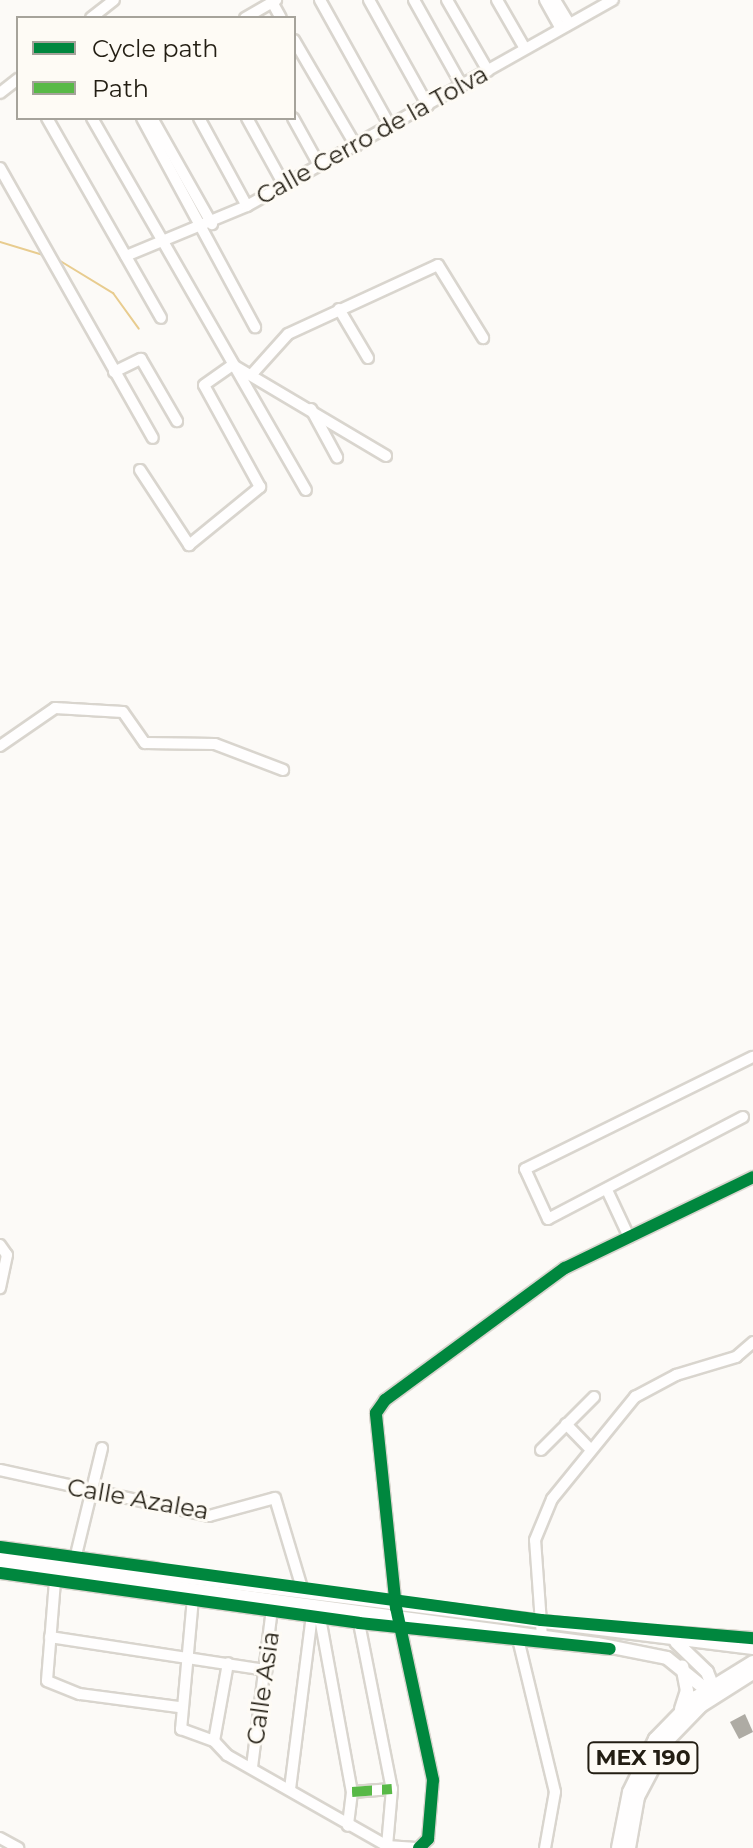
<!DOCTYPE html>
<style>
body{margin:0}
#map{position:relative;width:753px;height:1848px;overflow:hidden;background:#fcfaf7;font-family:Montserrat,sans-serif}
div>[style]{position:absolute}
.stream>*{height:2px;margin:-1px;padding:0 1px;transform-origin:1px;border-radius:1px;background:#e8cc8f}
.building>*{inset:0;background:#aeaba4}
.roads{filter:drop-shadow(2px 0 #d9d5ce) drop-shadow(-2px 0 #d9d5ce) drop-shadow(0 2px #d9d5ce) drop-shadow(0 -2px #d9d5ce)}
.minor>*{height:10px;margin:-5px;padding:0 5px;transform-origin:5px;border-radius:5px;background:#fffefe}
.major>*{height:12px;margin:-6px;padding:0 6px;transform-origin:6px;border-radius:6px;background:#fffefe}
.quiet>*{height:10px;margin-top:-5px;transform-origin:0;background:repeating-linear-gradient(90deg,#58b947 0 20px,transparent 0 30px)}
.cycleway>*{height:12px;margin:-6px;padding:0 6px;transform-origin:6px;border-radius:6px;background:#00873e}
span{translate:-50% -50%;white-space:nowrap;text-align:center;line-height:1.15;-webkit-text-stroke:6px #fefbf5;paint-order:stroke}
.shield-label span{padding:2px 6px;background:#fefbf5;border:2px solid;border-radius:6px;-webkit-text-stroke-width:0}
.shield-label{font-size:22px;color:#231e13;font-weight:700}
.street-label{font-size:24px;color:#231e13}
.legend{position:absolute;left:16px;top:16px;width:280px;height:104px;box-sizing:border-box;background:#fefbf5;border:2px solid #a6a39b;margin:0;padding:10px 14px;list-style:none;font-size:24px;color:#231e13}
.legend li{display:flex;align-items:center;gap:16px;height:40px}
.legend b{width:40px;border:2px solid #a6a39b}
</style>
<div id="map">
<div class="stream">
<div style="left:0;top:242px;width:45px;rotate:16.8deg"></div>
<div style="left:57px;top:259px;width:66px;rotate:31.3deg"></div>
<div style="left:113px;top:293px;width:44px;rotate:54.2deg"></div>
</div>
<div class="building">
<div style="clip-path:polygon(745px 1714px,753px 1732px,739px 1739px,730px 1722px)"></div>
</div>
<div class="roads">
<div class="minor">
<div style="left:320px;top:0;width:144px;rotate:60.9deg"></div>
<div style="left:369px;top:0;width:121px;rotate:60.9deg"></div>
<div style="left:414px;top:0;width:98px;rotate:60.8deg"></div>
<div style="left:447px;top:0;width:82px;rotate:60deg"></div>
<div style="left:497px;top:0;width:54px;rotate:60.1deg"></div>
<div style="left:545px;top:0;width:31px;rotate:61deg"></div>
<div style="left:555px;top:0;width:27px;rotate:59deg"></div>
<div style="left:272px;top:2px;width:18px;rotate:61deg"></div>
<div style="left:91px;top:18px;width:29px;rotate:-38deg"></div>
<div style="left:245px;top:18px;width:36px;rotate:-30deg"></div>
<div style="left:294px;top:40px;width:123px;rotate:59.7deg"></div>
<div style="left:0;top:93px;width:23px;rotate:-38deg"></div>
<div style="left:47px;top:118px;width:230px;rotate:60.3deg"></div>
<div style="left:92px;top:118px;width:429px;rotate:60.1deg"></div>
<div style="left:142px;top:118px;width:238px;rotate:61.6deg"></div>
<div style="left:152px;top:118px;width:122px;rotate:60.5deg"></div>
<div style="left:199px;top:118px;width:100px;rotate:61.4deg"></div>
<div style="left:247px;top:118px;width:77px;rotate:61.1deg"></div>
<div style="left:293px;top:118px;width:54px;rotate:61deg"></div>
<div style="left:0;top:168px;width:310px;rotate:60.5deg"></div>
<div style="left:126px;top:256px;width:131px;rotate:-22.5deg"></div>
<div style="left:247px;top:206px;width:420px;rotate:-29.4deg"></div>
<div style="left:339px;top:309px;width:57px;rotate:59.4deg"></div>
<div style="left:114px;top:372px;width:30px;rotate:-26deg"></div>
<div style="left:141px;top:359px;width:72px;rotate:59.9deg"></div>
<div style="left:253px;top:373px;width:52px;rotate:-48.1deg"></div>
<div style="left:288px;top:334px;width:165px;rotate:-24.7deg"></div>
<div style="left:438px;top:265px;width:86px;rotate:58.3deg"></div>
<div style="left:311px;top:409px;width:55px;rotate:61.6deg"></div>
<div style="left:140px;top:470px;width:90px;rotate:56.8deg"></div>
<div style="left:189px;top:545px;width:92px;rotate:-39.2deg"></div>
<div style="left:260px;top:487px;width:116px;rotate:-118.8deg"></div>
<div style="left:204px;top:385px;width:35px;rotate:-35deg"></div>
<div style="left:233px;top:365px;width:178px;rotate:30.7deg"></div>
<div style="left:0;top:746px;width:67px;rotate:-34.6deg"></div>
<div style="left:55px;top:708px;width:68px;rotate:3.4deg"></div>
<div style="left:123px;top:712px;width:38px;rotate:55deg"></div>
<div style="left:145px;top:743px;width:70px;rotate:0.8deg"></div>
<div style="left:215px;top:744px;width:73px;rotate:20.9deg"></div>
<div style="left:743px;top:1117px;width:220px;rotate:152.4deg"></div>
<div style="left:548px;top:1219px;width:55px;rotate:-114.7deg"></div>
<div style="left:525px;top:1169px;width:254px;rotate:-26.2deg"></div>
<div style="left:607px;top:1190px;width:52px;rotate:64.9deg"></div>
<div style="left:0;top:1245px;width:12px;rotate:55deg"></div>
<div style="left:7px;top:1255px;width:34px;rotate:102deg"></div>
<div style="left:566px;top:1424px;width:36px;rotate:46deg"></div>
<div style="left:541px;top:1450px;width:75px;rotate:-45deg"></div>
<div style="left:0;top:1470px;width:214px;rotate:12.4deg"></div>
<div style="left:209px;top:1516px;width:68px;rotate:-15.3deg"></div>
<div style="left:275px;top:1498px;width:94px;rotate:73.3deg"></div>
<div style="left:0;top:1547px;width:156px;rotate:7.7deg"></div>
<div style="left:76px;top:1555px;width:110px;rotate:-76.3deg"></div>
<div style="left:0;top:1573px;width:362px;rotate:7.9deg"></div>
<div style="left:359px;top:1623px;width:252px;rotate:5.9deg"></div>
<div style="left:55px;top:1581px;width:100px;rotate:94.6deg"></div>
<div style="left:47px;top:1681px;width:35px;rotate:22deg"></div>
<div style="left:80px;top:1694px;width:100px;rotate:7.5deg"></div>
<div style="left:193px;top:1598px;width:132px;rotate:95.2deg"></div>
<div style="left:181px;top:1729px;width:35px;rotate:20deg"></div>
<div style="left:214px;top:1741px;width:19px;rotate:47deg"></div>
<div style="left:227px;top:1755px;width:184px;rotate:29.6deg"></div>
<div style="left:387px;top:1846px;width:29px;rotate:4deg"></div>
<div style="left:320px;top:1618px;width:177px;rotate:79.6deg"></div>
<div style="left:352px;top:1792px;width:34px;rotate:97deg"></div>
<div style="left:359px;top:1623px;width:169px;rotate:78.8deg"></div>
<div style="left:392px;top:1789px;width:57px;rotate:95deg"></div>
<div style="left:671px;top:1632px;width:82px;rotate:4.2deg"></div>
<div style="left:50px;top:1637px;width:219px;rotate:8.7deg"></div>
<div style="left:542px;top:1637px;width:97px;rotate:-94.1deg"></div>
<div style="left:535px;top:1540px;width:44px;rotate:-67.5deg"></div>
<div style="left:552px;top:1499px;width:132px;rotate:-50.9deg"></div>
<div style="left:635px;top:1397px;width:47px;rotate:-28.2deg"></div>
<div style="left:676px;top:1375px;width:63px;rotate:-16.7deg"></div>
<div style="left:736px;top:1357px;width:23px;rotate:-41deg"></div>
<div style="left:519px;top:1643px;width:153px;rotate:76.4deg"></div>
<div style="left:555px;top:1792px;width:57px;rotate:100.1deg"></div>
<div style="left:214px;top:1741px;width:79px;rotate:-79.8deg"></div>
<div style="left:252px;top:1767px;width:159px;rotate:-82.8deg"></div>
<div style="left:290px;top:1789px;width:174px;rotate:-82.8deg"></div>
<div style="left:352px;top:1792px;width:40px;rotate:-4.3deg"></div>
<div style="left:0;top:1838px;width:21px;rotate:29deg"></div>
<div style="left:419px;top:1848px;width:13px;rotate:-45deg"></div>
<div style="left:428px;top:1839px;width:59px;rotate:-85.2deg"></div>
<div style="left:433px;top:1780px;width:176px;rotate:-102.1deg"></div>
<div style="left:396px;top:1608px;width:196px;rotate:-95.9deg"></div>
<div style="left:376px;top:1413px;width:16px;rotate:-55deg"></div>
<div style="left:385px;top:1400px;width:223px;rotate:-36.3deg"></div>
<div style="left:565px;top:1268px;width:209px;rotate:-25.8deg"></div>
</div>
<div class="major">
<div style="left:0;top:1554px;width:759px;rotate:7.12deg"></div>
<div style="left:0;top:1564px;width:602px;rotate:7.63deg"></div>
<div style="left:597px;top:1644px;width:71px;rotate:11.3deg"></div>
<div style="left:667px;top:1658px;width:54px;rotate:39deg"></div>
<div style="left:709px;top:1692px;width:13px;rotate:-4deg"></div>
<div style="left:676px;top:1642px;width:43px;rotate:44.1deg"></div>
<div style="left:707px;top:1672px;width:22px;rotate:68deg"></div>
<div style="left:681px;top:1709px;width:19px;rotate:-72deg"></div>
<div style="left:687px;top:1691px;width:25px;rotate:-101deg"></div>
<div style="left:618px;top:1848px;width:57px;rotate:-78.9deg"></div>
<div style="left:629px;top:1792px;width:59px;rotate:-63.9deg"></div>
<div style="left:655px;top:1739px;width:59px;rotate:-45.7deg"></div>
<div style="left:696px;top:1697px;width:67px;rotate:-31.6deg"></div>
<div style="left:629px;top:1848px;width:52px;rotate:-80deg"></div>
<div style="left:638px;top:1797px;width:64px;rotate:-62.2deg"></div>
<div style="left:668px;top:1740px;width:47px;rotate:-45.9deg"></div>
<div style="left:701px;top:1706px;width:62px;rotate:-32.4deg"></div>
</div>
</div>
<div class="quiet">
<div style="left:352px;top:1792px;width:40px;rotate:-4.3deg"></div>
</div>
<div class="cycleway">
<div style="left:0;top:1547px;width:546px;rotate:7.68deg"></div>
<div style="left:541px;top:1620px;width:213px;rotate:4.9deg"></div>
<div style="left:0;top:1573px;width:362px;rotate:7.9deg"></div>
<div style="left:359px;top:1623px;width:252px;rotate:5.9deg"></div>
<div style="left:419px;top:1848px;width:13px;rotate:-45deg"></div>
<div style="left:428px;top:1839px;width:59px;rotate:-85.2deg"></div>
<div style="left:433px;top:1780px;width:176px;rotate:-102.1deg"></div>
<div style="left:396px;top:1608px;width:196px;rotate:-95.9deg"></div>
<div style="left:376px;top:1413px;width:16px;rotate:-55deg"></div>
<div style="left:385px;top:1400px;width:223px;rotate:-36.3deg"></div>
<div style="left:565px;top:1268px;width:209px;rotate:-25.8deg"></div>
</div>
<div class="shield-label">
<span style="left:643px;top:1758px">MEX 190</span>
</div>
<div class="street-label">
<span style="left:372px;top:135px;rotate:-29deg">Calle Cerro de la Tolva</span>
<span style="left:138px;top:1499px;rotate:10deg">Calle Azalea</span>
<span style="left:263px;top:1688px;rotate:-82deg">Calle Asia</span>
</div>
<ul class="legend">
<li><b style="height:10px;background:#00873e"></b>Cycle path</li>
<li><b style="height:10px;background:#58b947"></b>Path</li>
</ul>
</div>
